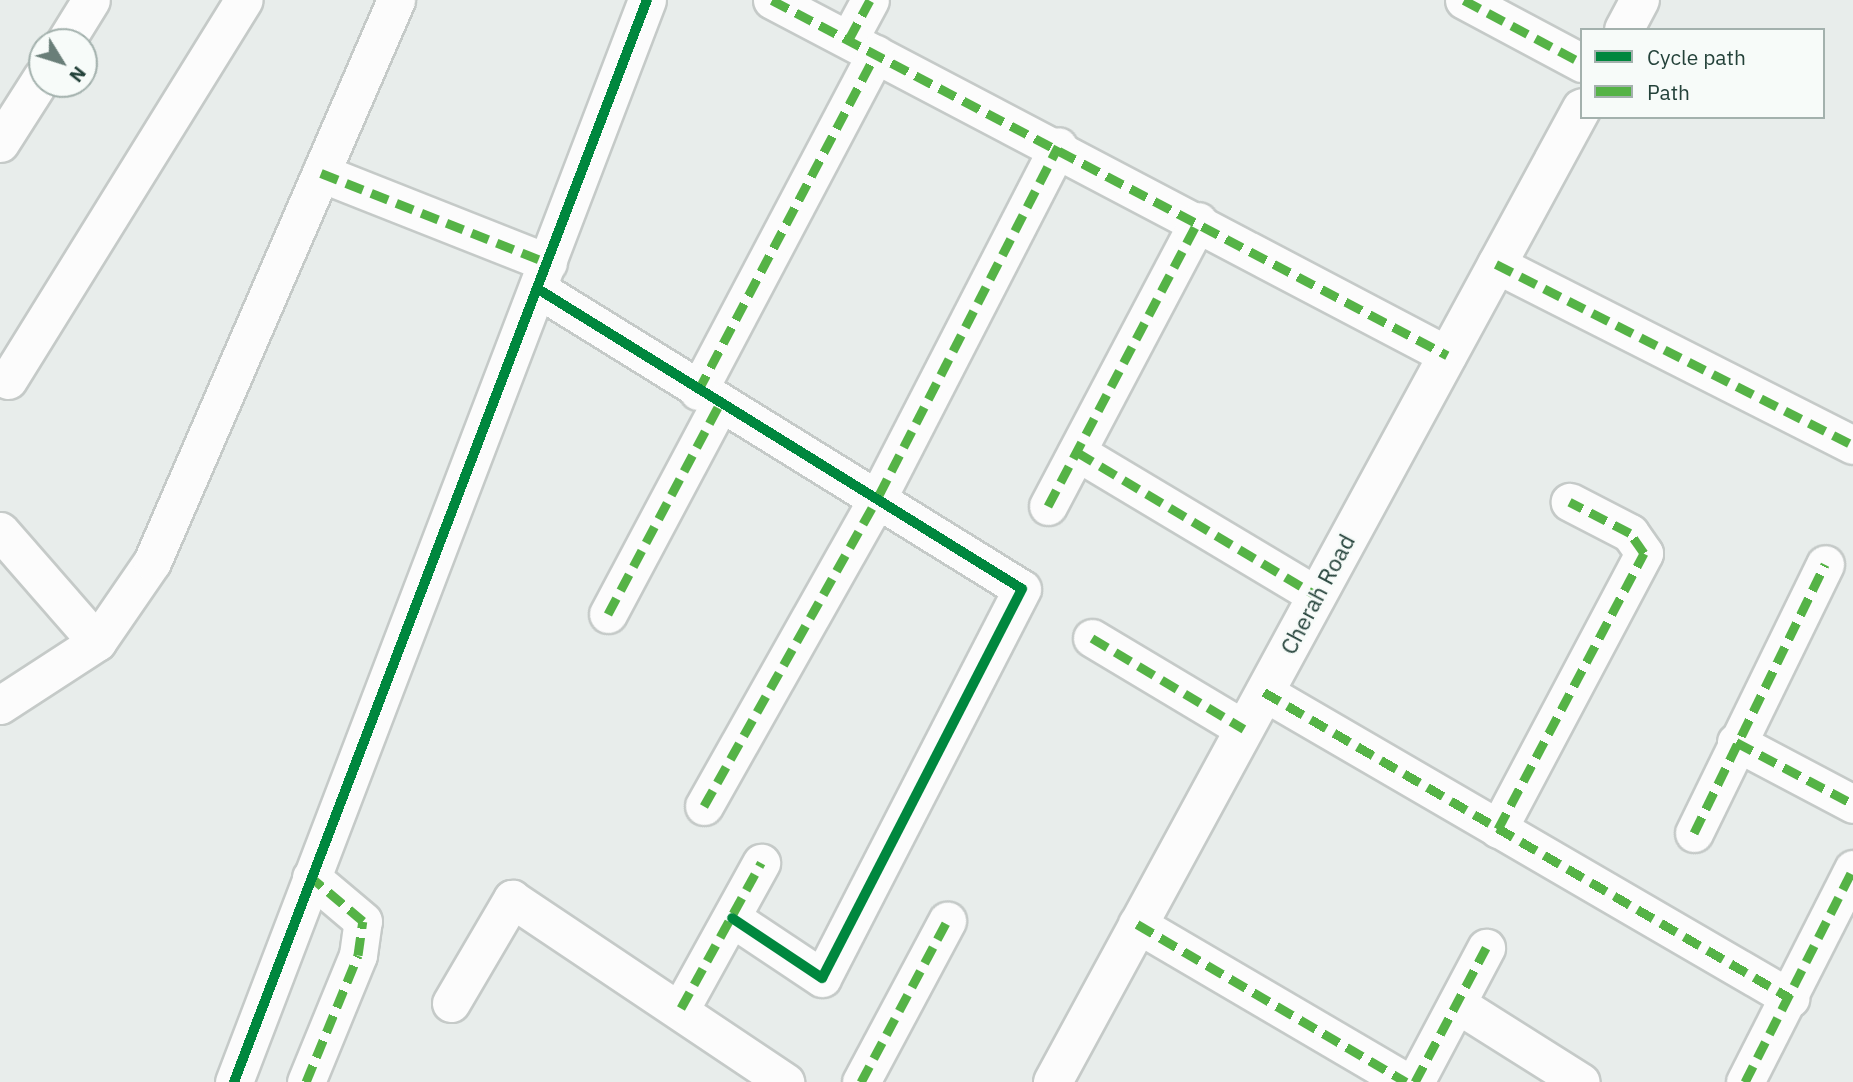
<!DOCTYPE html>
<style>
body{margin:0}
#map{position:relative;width:1853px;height:1082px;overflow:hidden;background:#e8edeb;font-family:"IBM Plex Sans",sans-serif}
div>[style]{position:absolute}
.roads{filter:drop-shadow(2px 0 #c5cac8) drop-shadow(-2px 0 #c5cac8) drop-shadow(0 2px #c5cac8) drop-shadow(0 -2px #c5cac8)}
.street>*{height:37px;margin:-18.5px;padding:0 18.5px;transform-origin:18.5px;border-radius:18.5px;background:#fcfcfc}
.secondary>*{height:38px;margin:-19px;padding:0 19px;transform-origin:19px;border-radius:19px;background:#fcfcfc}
.quiet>*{height:9px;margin-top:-4.5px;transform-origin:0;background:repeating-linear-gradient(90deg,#55b346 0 18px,transparent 0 27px)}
.cycleway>*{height:10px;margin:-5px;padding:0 5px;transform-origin:5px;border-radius:5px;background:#00873e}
span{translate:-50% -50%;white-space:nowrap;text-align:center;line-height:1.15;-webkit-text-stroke:5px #f7fbf9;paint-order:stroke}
.street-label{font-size:23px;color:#24423a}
.legend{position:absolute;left:1580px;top:28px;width:245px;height:91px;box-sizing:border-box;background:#f7fbf9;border:2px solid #a3b1ad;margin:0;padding:9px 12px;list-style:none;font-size:21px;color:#24423a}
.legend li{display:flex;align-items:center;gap:14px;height:35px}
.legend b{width:35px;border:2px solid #a3b1ad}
.north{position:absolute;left:28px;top:28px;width:70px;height:70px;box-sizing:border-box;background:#f7fbf9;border:2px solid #a3b1ad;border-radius:50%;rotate:128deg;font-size:19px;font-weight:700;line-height:28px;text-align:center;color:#24423a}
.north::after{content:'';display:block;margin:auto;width:24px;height:32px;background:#697e78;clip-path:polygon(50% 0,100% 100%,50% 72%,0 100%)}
</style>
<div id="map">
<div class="roads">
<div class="street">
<div style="left:772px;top:0;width:763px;rotate:27.74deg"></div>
<div style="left:1464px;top:0;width:134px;rotate:28.1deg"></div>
<div style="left:849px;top:39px;width:44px;rotate:-61.7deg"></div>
<div style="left:65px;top:42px;width:49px;rotate:-58.2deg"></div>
<div style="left:0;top:143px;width:78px;rotate:-57.5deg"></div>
<div style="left:321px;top:173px;width:244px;rotate:21.6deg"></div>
<div style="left:1496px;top:264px;width:400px;rotate:26.9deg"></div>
<div style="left:538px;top:289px;width:569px;rotate:31.79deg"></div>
<div style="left:1022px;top:589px;width:437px;rotate:117.2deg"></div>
<div style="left:822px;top:978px;width:108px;rotate:-146.3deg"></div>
<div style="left:8px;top:380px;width:447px;rotate:-58.2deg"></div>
<div style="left:698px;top:391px;width:381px;rotate:-62.2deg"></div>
<div style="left:1077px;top:452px;width:279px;rotate:30.9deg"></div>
<div style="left:1048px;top:506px;width:322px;rotate:-62.2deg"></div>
<div style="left:0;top:531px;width:147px;rotate:48.9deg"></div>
<div style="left:608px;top:614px;width:239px;rotate:-62deg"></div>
<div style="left:1092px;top:638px;width:177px;rotate:30.9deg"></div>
<div style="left:1264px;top:692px;width:609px;rotate:30.19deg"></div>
<div style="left:0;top:705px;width:116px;rotate:-33deg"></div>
<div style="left:97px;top:642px;width:97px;rotate:-55.5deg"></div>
<div style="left:152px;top:562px;width:613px;rotate:-66.53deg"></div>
<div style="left:1736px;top:742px;width:132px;rotate:27.9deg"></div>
<div style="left:704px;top:806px;width:357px;rotate:-60.6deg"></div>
<div style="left:879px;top:495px;width:392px;rotate:-62.8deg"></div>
<div style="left:1498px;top:829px;width:312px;rotate:-62.1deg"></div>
<div style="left:1644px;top:553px;width:24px;rotate:-125deg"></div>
<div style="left:1630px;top:533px;width:68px;rotate:-152.7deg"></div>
<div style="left:1694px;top:833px;width:299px;rotate:-64deg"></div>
<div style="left:1137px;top:924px;width:312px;rotate:30.4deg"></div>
<div style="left:451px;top:1003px;width:121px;rotate:-59.6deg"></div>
<div style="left:512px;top:899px;width:329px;rotate:33.8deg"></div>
<div style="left:1457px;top:1004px;width:146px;rotate:32.2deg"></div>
<div style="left:681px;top:1008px;width:166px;rotate:-61.1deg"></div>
<div style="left:234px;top:1082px;width:1158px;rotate:-69.11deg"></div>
<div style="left:306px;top:1082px;width:137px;rotate:-67.7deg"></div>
<div style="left:358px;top:955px;width:34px;rotate:-82deg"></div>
<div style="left:363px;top:921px;width:68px;rotate:-139.8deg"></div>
<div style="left:861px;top:1082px;width:183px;rotate:-61.9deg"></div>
<div style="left:1415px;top:1082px;width:152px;rotate:-62.1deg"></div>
<div style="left:1745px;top:1082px;width:239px;rotate:-63.1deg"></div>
</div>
<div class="secondary">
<div style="left:1624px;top:30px;width:34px;rotate:-62deg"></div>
<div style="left:1053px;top:1082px;width:1108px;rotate:-61.49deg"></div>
</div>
</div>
<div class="quiet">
<div style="left:772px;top:0;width:763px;rotate:27.74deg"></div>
<div style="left:1464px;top:0;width:134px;rotate:28.1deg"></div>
<div style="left:849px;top:39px;width:44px;rotate:-61.7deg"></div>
<div style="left:321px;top:173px;width:244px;rotate:21.6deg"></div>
<div style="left:1496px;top:264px;width:400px;rotate:26.9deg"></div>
<div style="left:698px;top:391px;width:381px;rotate:-62.2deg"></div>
<div style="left:1077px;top:452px;width:279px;rotate:30.9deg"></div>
<div style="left:1048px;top:506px;width:322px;rotate:-62.2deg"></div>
<div style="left:608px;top:614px;width:239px;rotate:-62deg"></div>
<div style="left:1092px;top:638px;width:177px;rotate:30.9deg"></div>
<div style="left:1264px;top:692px;width:609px;rotate:30.19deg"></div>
<div style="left:1736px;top:742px;width:132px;rotate:27.9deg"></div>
<div style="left:704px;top:806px;width:357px;rotate:-60.6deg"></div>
<div style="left:879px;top:495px;width:392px;rotate:-62.8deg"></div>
<div style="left:1498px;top:829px;width:312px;rotate:-62.1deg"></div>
<div style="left:1644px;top:553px;width:24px;rotate:-125deg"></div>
<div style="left:1630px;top:533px;width:68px;rotate:-152.7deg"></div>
<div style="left:1694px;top:833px;width:299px;rotate:-64deg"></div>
<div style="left:1137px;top:924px;width:312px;rotate:30.4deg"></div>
<div style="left:681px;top:1008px;width:166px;rotate:-61.1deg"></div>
<div style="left:306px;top:1082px;width:137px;rotate:-67.7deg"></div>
<div style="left:358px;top:955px;width:34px;rotate:-82deg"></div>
<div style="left:363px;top:921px;width:68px;rotate:-139.8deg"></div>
<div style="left:861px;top:1082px;width:183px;rotate:-61.9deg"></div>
<div style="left:1415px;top:1082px;width:152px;rotate:-62.1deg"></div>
<div style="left:1745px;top:1082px;width:239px;rotate:-63.1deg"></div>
</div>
<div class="cycleway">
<div style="left:538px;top:289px;width:569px;rotate:31.79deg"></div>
<div style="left:1022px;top:589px;width:437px;rotate:117.2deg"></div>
<div style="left:822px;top:978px;width:108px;rotate:-146.3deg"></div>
<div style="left:234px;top:1082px;width:1158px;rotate:-69.11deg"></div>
</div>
<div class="street-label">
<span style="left:1317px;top:594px;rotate:-62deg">Cherah Road</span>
</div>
<ul class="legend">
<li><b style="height:9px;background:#00873e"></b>Cycle path</li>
<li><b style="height:9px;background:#55b346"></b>Path</li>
</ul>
<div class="north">N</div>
</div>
